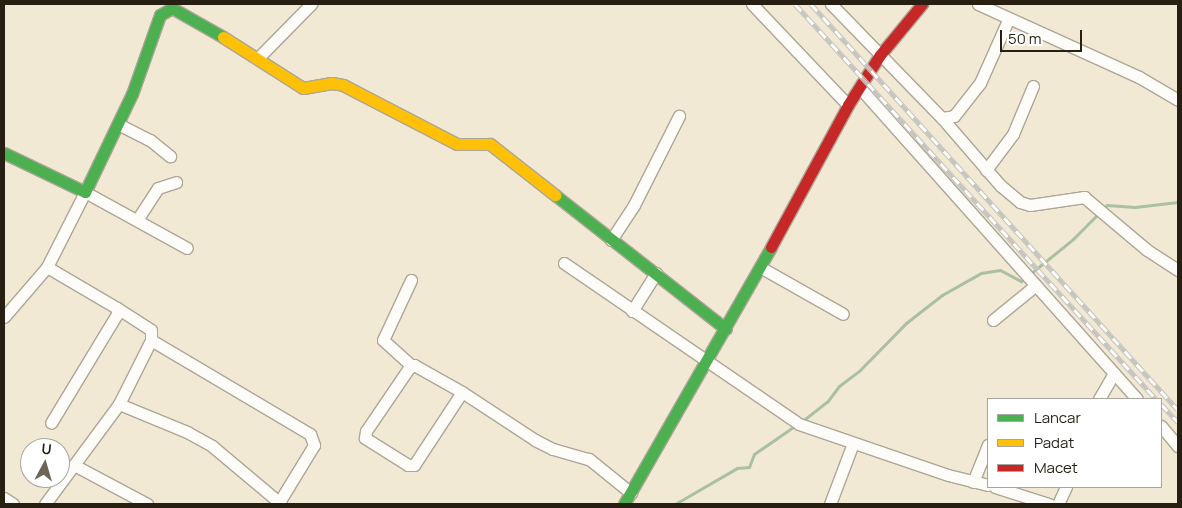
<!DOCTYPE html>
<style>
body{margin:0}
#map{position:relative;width:1182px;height:508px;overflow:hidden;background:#f2e9d5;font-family:Manrope,sans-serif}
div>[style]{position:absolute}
.stream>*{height:3px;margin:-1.5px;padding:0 1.5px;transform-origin:1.5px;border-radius:1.5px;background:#a9c1a2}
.roads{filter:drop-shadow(1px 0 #ada697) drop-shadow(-1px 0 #ada697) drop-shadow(0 1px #ada697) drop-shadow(0 -1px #ada697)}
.street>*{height:11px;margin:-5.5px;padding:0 5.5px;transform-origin:5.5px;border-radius:5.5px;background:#fdfcf9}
.fast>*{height:11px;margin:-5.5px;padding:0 5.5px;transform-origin:5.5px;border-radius:5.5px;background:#4caf50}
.slow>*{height:11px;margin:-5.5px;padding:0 5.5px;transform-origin:5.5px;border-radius:5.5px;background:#ffc107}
.jam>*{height:11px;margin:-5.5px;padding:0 5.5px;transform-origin:5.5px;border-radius:5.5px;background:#c62828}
.rail>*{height:5px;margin-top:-2.5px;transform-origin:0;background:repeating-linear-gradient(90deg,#fff 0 9px,#c6c4be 0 18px);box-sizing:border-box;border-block:1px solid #c6c4be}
span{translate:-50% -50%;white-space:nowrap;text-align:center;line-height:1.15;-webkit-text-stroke:4px #fff;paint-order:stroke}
.frame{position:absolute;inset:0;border:5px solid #261f12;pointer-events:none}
.legend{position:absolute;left:987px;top:398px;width:175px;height:90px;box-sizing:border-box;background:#fff;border:1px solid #a8a5a0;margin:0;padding:6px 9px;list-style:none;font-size:15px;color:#261f12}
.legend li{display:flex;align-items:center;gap:10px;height:25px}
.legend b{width:25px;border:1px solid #a8a5a0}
.north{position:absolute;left:20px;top:438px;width:50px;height:50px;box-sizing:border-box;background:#fff;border:1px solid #a8a5a0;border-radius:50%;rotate:6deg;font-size:14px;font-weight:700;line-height:20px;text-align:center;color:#261f12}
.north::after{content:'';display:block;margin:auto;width:18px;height:22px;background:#6d6656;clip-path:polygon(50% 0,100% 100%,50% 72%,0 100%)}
.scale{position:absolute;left:1000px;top:30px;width:82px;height:22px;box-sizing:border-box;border:2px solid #261f12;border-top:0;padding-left:6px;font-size:15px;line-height:18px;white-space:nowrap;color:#261f12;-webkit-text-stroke:4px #fff;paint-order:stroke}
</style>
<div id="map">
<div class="stream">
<div style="left:1030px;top:274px;width:55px;rotate:-39.1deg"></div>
<div style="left:1073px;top:239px;width:48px;rotate:-45deg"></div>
<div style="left:1107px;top:205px;width:28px;rotate:4deg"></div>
<div style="left:1135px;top:207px;width:43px;rotate:-6.6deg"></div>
<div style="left:801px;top:422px;width:33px;rotate:-38deg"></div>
<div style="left:827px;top:402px;width:20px;rotate:-53deg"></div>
<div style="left:839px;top:386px;width:26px;rotate:-37deg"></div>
<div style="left:860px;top:370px;width:66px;rotate:-45.6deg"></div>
<div style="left:906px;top:323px;width:46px;rotate:-37.9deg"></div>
<div style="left:942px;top:295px;width:45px;rotate:-29.4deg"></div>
<div style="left:981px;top:273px;width:19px;rotate:-9deg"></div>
<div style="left:1000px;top:270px;width:24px;rotate:28deg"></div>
<div style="left:1021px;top:281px;width:5px;rotate:-37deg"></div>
<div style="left:675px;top:504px;width:72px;rotate:-30.1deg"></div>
<div style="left:737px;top:468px;width:12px;rotate:-5deg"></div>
<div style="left:749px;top:467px;width:14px;rotate:-69deg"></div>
<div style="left:754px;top:454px;width:51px;rotate:-34.6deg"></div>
</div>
<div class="roads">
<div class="street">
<div style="left:752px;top:4px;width:139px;rotate:46.5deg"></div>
<div style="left:831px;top:4px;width:159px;rotate:45.8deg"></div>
<div style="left:942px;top:118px;width:90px;rotate:49.1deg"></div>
<div style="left:1001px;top:186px;width:25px;rotate:40deg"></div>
<div style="left:1020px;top:202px;width:10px;rotate:17deg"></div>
<div style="left:1030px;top:205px;width:55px;rotate:-8.4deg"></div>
<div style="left:1084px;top:197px;width:82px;rotate:40.1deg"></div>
<div style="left:1147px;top:250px;width:37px;rotate:33deg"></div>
<div style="left:978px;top:4px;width:177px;rotate:24.4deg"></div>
<div style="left:1139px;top:77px;width:45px;rotate:30.5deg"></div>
<div style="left:258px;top:58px;width:76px;rotate:-45.5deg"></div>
<div style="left:860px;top:88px;width:416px;rotate:48.3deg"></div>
<div style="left:942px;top:118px;width:12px;rotate:-9deg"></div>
<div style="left:954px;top:116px;width:42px;rotate:-51.8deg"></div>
<div style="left:980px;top:83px;width:69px;rotate:-66deg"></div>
<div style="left:118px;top:124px;width:36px;rotate:27deg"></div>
<div style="left:150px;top:140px;width:26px;rotate:39deg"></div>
<div style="left:986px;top:170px;width:45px;rotate:-53.1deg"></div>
<div style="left:1013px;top:134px;width:52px;rotate:-67.4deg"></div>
<div style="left:137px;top:220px;width:38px;rotate:-57deg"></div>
<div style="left:158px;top:188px;width:19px;rotate:-18deg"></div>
<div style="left:611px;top:240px;width:42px;rotate:-56.7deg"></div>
<div style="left:634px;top:205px;width:100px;rotate:-63.2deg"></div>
<div style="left:564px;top:263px;width:285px;rotate:34.4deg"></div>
<div style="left:799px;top:424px;width:157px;rotate:18.9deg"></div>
<div style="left:948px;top:475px;width:41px;rotate:14deg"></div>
<div style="left:47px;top:267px;width:81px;rotate:30.4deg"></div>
<div style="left:117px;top:308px;width:6px;rotate:90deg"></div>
<div style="left:117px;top:314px;width:127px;rotate:121.2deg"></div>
<div style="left:760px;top:267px;width:95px;rotate:29.5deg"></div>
<div style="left:411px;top:280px;width:66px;rotate:115deg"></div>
<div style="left:383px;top:340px;width:39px;rotate:42deg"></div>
<div style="left:117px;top:308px;width:40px;rotate:32.9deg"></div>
<div style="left:151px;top:330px;width:10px;rotate:90deg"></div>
<div style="left:632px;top:311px;width:45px;rotate:-57.7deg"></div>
<div style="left:4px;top:317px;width:66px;rotate:-49.3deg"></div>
<div style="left:47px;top:267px;width:84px;rotate:-63.1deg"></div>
<div style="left:85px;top:192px;width:116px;rotate:28.8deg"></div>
<div style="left:993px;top:320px;width:55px;rotate:-39.1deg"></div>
<div style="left:462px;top:392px;width:87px;rotate:123.3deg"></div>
<div style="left:414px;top:465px;width:6px;rotate:180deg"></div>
<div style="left:408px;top:465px;width:51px;rotate:-147.9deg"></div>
<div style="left:365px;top:438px;width:7px;rotate:-82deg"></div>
<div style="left:366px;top:431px;width:76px;rotate:-55.7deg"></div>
<div style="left:409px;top:368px;width:6px;rotate:-31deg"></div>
<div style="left:414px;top:365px;width:55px;rotate:29.4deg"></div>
<div style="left:462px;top:392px;width:87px;rotate:33.3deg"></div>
<div style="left:535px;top:440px;width:20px;rotate:27deg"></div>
<div style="left:553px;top:449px;width:37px;rotate:16deg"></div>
<div style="left:589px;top:459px;width:54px;rotate:39deg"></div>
<div style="left:1099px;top:399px;width:30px;rotate:-60deg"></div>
<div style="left:119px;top:404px;width:74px;rotate:22.4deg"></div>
<div style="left:187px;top:432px;width:29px;rotate:29deg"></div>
<div style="left:212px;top:446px;width:90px;rotate:40deg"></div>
<div style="left:1161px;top:426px;width:26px;rotate:50deg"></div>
<div style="left:74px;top:465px;width:83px;rotate:28.1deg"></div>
<div style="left:973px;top:482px;width:40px;rotate:-68deg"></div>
<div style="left:995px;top:487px;width:57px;rotate:17.5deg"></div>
<div style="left:4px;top:498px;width:11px;rotate:34deg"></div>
<div style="left:45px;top:504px;width:124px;rotate:-53.5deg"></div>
<div style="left:119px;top:404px;width:72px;rotate:-63.4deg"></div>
<div style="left:151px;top:340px;width:185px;rotate:30.6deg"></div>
<div style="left:310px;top:434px;width:12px;rotate:70deg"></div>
<div style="left:314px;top:445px;width:69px;rotate:121.4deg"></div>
<div style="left:830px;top:504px;width:65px;rotate:-69.3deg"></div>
<div style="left:1058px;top:504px;width:19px;rotate:-65deg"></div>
</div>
<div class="fast">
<div style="left:4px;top:153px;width:90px;rotate:25.7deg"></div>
<div style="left:85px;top:192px;width:109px;rotate:-64.4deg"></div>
<div style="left:132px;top:94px;width:84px;rotate:-70.5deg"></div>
<div style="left:160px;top:15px;width:14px;rotate:-30deg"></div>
<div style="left:172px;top:8px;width:59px;rotate:29.6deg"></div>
<div style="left:555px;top:195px;width:217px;rotate:38.1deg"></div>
<div style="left:624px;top:504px;width:296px;rotate:-60.2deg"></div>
</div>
<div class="slow">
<div style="left:223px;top:37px;width:95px;rotate:32.5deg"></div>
<div style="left:303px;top:88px;width:29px;rotate:-10deg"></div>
<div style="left:332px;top:83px;width:11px;rotate:10deg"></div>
<div style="left:343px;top:85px;width:128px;rotate:27.4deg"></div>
<div style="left:457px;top:144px;width:33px"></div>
<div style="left:490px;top:144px;width:83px;rotate:38.1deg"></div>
</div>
<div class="jam">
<div style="left:771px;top:247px;width:162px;rotate:-61.5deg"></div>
<div style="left:848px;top:105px;width:59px;rotate:-57.4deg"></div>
<div style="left:880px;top:55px;width:66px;rotate:-50.5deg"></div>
</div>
</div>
<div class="rail">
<div style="left:795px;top:4px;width:535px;rotate:47.58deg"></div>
<div style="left:811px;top:4px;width:547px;rotate:47.89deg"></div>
<div style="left:1161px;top:404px;width:25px;rotate:47deg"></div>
</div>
<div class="frame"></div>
<ul class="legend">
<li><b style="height:6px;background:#4caf50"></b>Lancar</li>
<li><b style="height:6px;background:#ffc107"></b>Padat</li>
<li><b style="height:6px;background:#c62828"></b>Macet</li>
</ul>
<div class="north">U</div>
<div class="scale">50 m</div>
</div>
